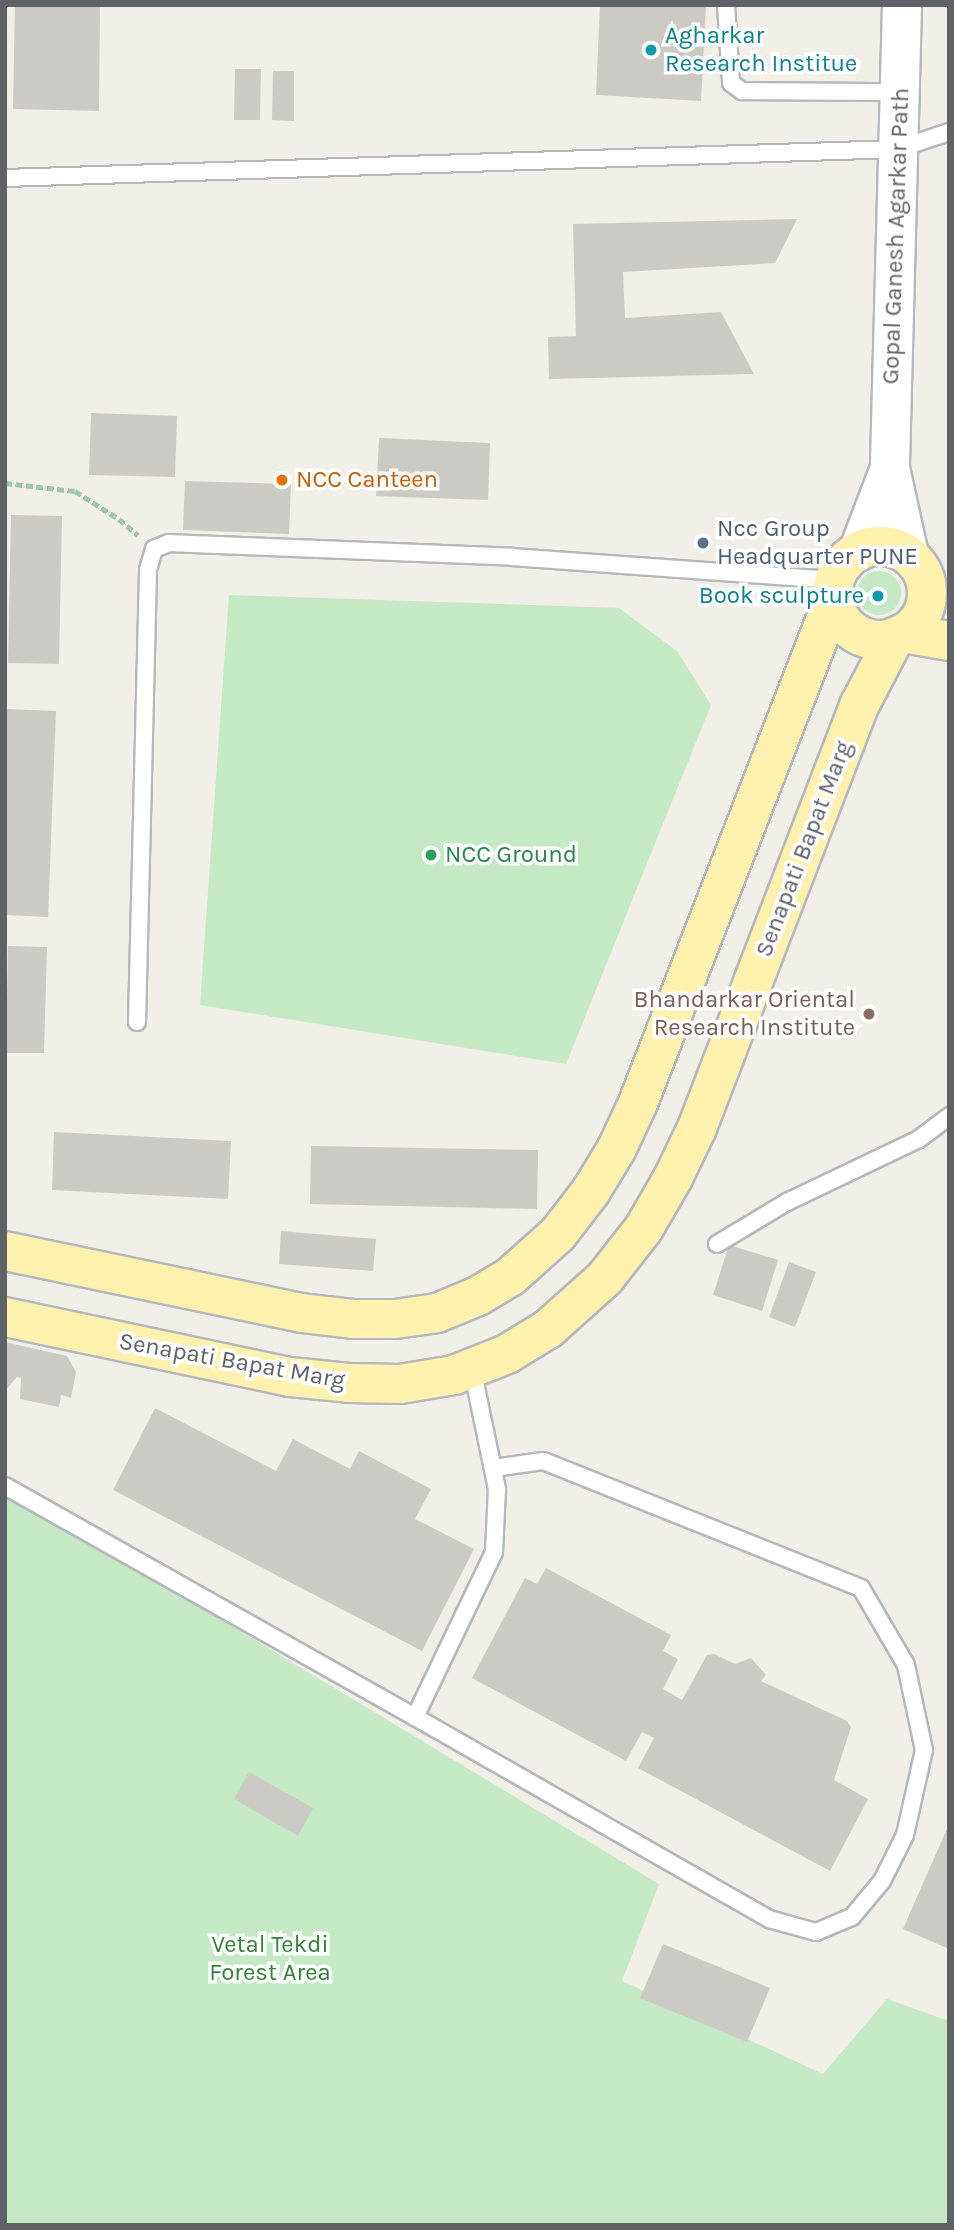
<!DOCTYPE html>
<style>
body{margin:0}
#map{position:relative;width:954px;height:2230px;overflow:hidden;background:#f1efe8;font-family:Karla,sans-serif}
div>[style]{position:absolute}
.green>*{inset:0;background:#c5e8c5}
.round{border-radius:50%}
.building>*{inset:0;background:#cccac5}
.path>*{height:4.5px;margin-top:-2.25px;transform-origin:0;background:repeating-linear-gradient(90deg,#9cc7a9 0 7px,transparent 0 10.5px)}
.roads{filter:drop-shadow(2px 0 #b5b8bc) drop-shadow(-2px 0 #b5b8bc) drop-shadow(0 2px #b5b8bc) drop-shadow(0 -2px #b5b8bc)}
.service>*{height:16px;margin:-8px;padding:0 8px;transform-origin:8px;border-radius:8px;background:#fff}
.tertiary>*{height:38px;margin:-19px;padding:0 19px;transform-origin:19px;border-radius:19px;background:#fff}
.primary>*{height:38px;margin:-19px;padding:0 19px;transform-origin:19px;border-radius:19px;background:#fff2af}
.primary>.ring{margin:-19px;padding:0;box-sizing:content-box;background:none;border:38px solid #fff2af;border-radius:50%}
.dots>*{width:19px;height:19px;translate:-50% -50%;box-sizing:border-box;border:4px solid #fff;border-radius:50%}
span{translate:-50% -50%;white-space:nowrap;text-align:center;line-height:1.15;-webkit-text-stroke:7px #fff;paint-order:stroke}
.culture-label{font-size:24px;color:#0d838f}
.left{translate:0 -50%;text-align:left}
.right{translate:-100% -50%;text-align:right}
.street-label{font-size:24px;color:#5f6368}
.food-label{font-size:24px;color:#c56008}
.service-label{font-size:24px;color:#4e5e75}
.leisure-label{font-size:24px;color:#27864d}
.education-label{font-size:24px;color:#785e54}
.park-label{font-size:24px;color:#348238}
.frame{position:absolute;inset:0;border:7px solid #5f6368;pointer-events:none}
</style>
<div id="map">
<div class="green">
<div class="round" style="left:857px;top:571px;width:44px;height:44px"></div>
<div style="clip-path:polygon(229px 595px,619px 608px,677px 651px,711px 705px,566px 1064px,200px 1005px)"></div>
<div style="clip-path:polygon(5px 1489px,659px 1884px,622px 1981px,823px 2074px,887px 1999px,949px 2021px,949px 2225px,5px 2225px)"></div>
</div>
<div class="building">
<div style="clip-path:polygon(15px 5px,100px 5px,99px 111px,13px 109px)"></div>
<div style="clip-path:polygon(600px 5px,706px 5px,701px 101px,596px 95px)"></div>
<div style="clip-path:polygon(235px 69px,261px 69px,260px 120px,234px 120px)"></div>
<div style="clip-path:polygon(273px 71px,294px 71px,294px 121px,272px 120px)"></div>
<div style="clip-path:polygon(797px 219px,775px 263px,623px 272px,625px 318px,721px 312px,754px 374px,549px 379px,548px 337px,576px 336px,573px 224px)"></div>
<div style="clip-path:polygon(91px 413px,177px 416px,175px 477px,89px 475px)"></div>
<div style="clip-path:polygon(379px 438px,490px 443px,488px 500px,376px 496px)"></div>
<div style="clip-path:polygon(185px 481px,291px 484px,289px 534px,183px 530px)"></div>
<div style="clip-path:polygon(11px 515px,62px 516px,59px 664px,8px 663px)"></div>
<div style="clip-path:polygon(5px 709px,56px 711px,48px 917px,5px 915px)"></div>
<div style="clip-path:polygon(8px 946px,47px 947px,44px 1053px,6px 1053px)"></div>
<div style="clip-path:polygon(54px 1132px,231px 1141px,228px 1199px,52px 1190px)"></div>
<div style="clip-path:polygon(311px 1146px,538px 1150px,537px 1209px,310px 1204px)"></div>
<div style="clip-path:polygon(281px 1231px,376px 1239px,373px 1271px,279px 1264px)"></div>
<div style="clip-path:polygon(729px 1245px,778px 1260px,762px 1311px,713px 1295px)"></div>
<div style="clip-path:polygon(789px 1262px,816px 1272px,795px 1327px,769px 1317px)"></div>
<div style="clip-path:polygon(5px 1342px,67px 1356px,76px 1372px,71px 1398px,61px 1395px,59px 1407px,20px 1399px,21px 1378px,17px 1377px,5px 1391px)"></div>
<div style="clip-path:polygon(155px 1408px,276px 1471px,293px 1439px,350px 1469px,359px 1451px,431px 1489px,415px 1519px,474px 1549px,422px 1651px,113px 1490px)"></div>
<div style="clip-path:polygon(546px 1568px,671px 1635px,663px 1651px,678px 1659px,663px 1689px,682px 1700px,707px 1655px,714px 1654px,735px 1664px,751px 1658px,766px 1675px,761px 1681px,847px 1721px,851px 1727px,834px 1780px,868px 1799px,830px 1871px,638px 1768px,654px 1738px,642px 1732px,626px 1761px,472px 1678px,525px 1578px,537px 1584px)"></div>
<div style="clip-path:polygon(249px 1772px,313px 1808px,298px 1836px,234px 1799px)"></div>
<div style="clip-path:polygon(949px 1824px,949px 1949px,903px 1929px)"></div>
<div style="clip-path:polygon(663px 1944px,770px 1988px,747px 2042px,640px 1998px)"></div>
</div>
<div class="path">
<div style="left:5px;top:483px;width:70px;rotate:6.5deg"></div>
<div style="left:75px;top:491px;width:52px;rotate:32.5deg"></div>
<div style="left:119px;top:519px;width:25px;rotate:40deg"></div>
</div>
<div class="roads">
<div class="service">
<div style="left:726px;top:5px;width:78px;rotate:86.3deg"></div>
<div style="left:731px;top:83px;width:14px;rotate:36deg"></div>
<div style="left:742px;top:91px;width:158px;rotate:0.4deg"></div>
<div style="left:5px;top:178px;width:893px;rotate:-1.86deg"></div>
<div style="left:898px;top:149px;width:54px;rotate:-18.4deg"></div>
<div style="left:137px;top:1022px;width:452px;rotate:-88.6deg"></div>
<div style="left:148px;top:570px;width:22px;rotate:-74deg"></div>
<div style="left:154px;top:549px;width:16px;rotate:-22deg"></div>
<div style="left:169px;top:543px;width:343px;rotate:2.3deg"></div>
<div style="left:512px;top:557px;width:324px;rotate:4.1deg"></div>
<div style="left:717px;top:1244px;width:82px;rotate:-31deg"></div>
<div style="left:787px;top:1202px;width:146px;rotate:-25.5deg"></div>
<div style="left:919px;top:1139px;width:38px;rotate:-37deg"></div>
<div style="left:5px;top:1486px;width:471px;rotate:29.4deg"></div>
<div style="left:415px;top:1717px;width:183px;rotate:-64.4deg"></div>
<div style="left:494px;top:1552px;width:63px;rotate:-87.3deg"></div>
<div style="left:497px;top:1489px;width:124px;rotate:-101.7deg"></div>
<div style="left:415px;top:1717px;width:408px;rotate:29.7deg"></div>
<div style="left:769px;top:1919px;width:49px;rotate:15.5deg"></div>
<div style="left:816px;top:1932px;width:39px;rotate:-23deg"></div>
<div style="left:852px;top:1917px;width:47px;rotate:-50.2deg"></div>
<div style="left:882px;top:1881px;width:51px;rotate:-63.4deg"></div>
<div style="left:905px;top:1835px;width:87px;rotate:-77.4deg"></div>
<div style="left:924px;top:1750px;width:87px;rotate:-102deg"></div>
<div style="left:906px;top:1665px;width:89px;rotate:-120.3deg"></div>
<div style="left:861px;top:1588px;width:342px;rotate:-158.2deg"></div>
<div style="left:543px;top:1461px;width:50px;rotate:172deg"></div>
</div>
<div class="tertiary">
<div style="left:902px;top:5px;width:463px;rotate:91.5deg"></div>
<div style="left:890px;top:468px;width:89px;rotate:77.7deg"></div>
<div style="left:858px;top:552px;width:90px;rotate:-69.1deg"></div>
</div>
<div class="primary">
<div class="ring" style="left:833px;top:546px;width:56px;height:56px"></div>
<div style="left:903px;top:633px;width:47px;rotate:9.9deg"></div>
<div style="left:5px;top:1251px;width:302px;rotate:11.8deg"></div>
<div style="left:301px;top:1313px;width:52px;rotate:6.6deg"></div>
<div style="left:353px;top:1319px;width:42px"></div>
<div style="left:395px;top:1319px;width:42px;rotate:-8.1deg"></div>
<div style="left:437px;top:1313px;width:44px;rotate:-22.5deg"></div>
<div style="left:478px;top:1296px;width:37px;rotate:-31deg"></div>
<div style="left:510px;top:1277px;width:64px;rotate:-41.9deg"></div>
<div style="left:558px;top:1234px;width:54px;rotate:-52.5deg"></div>
<div style="left:591px;top:1191px;width:50px;rotate:-58.8deg"></div>
<div style="left:617px;top:1148px;width:50px;rotate:-65deg"></div>
<div style="left:638px;top:1103px;width:542px;rotate:-68.79deg"></div>
<div style="left:5px;top:1317px;width:291px;rotate:11.9deg"></div>
<div style="left:290px;top:1377px;width:59px;rotate:5.8deg"></div>
<div style="left:349px;top:1383px;width:51px;rotate:1.1deg"></div>
<div style="left:400px;top:1384px;width:55px;rotate:-9.5deg"></div>
<div style="left:454px;top:1375px;width:57px;rotate:-21.6deg"></div>
<div style="left:507px;top:1354px;width:48px;rotate:-31.4deg"></div>
<div style="left:548px;top:1329px;width:76px;rotate:-41.8deg"></div>
<div style="left:605px;top:1278px;width:63px;rotate:-52deg"></div>
<div style="left:644px;top:1228px;width:58px;rotate:-59.9deg"></div>
<div style="left:673px;top:1178px;width:55px;rotate:-64.4deg"></div>
<div style="left:697px;top:1128px;width:454px;rotate:-69deg"></div>
<div style="left:860px;top:704px;width:76px;rotate:-62.4deg"></div>
</div>
</div>
<div class="dots">
<div style="left:651px;top:50px;background:#0f9aa8"></div>
<div style="left:282px;top:480px;background:#e8710a"></div>
<div style="left:703px;top:543px;background:#5c6f8a"></div>
<div style="left:878px;top:596px;background:#0f9aa8"></div>
<div style="left:431px;top:855px;background:#2e9e5b"></div>
<div style="left:869px;top:1014px;background:#8d6e63"></div>
</div>
<div class="culture-label">
<span class="left" style="left:665px;top:50px">Agharkar<br>Research Institue</span>
<span class="right" style="left:864px;top:596px">Book sculpture</span>
</div>
<div class="street-label">
<span style="left:896px;top:236px;rotate:-88deg">Gopal Ganesh Agarkar Path</span>
<span style="left:804px;top:849px;rotate:-69deg">Senapati Bapat Marg</span>
<span style="left:232px;top:1361px;rotate:10deg">Senapati Bapat Marg</span>
</div>
<div class="food-label">
<span class="left" style="left:296px;top:480px">NCC Canteen</span>
</div>
<div class="service-label">
<span class="left" style="left:717px;top:543px">Ncc Group<br>Headquarter PUNE</span>
</div>
<div class="leisure-label">
<span class="left" style="left:445px;top:855px">NCC Ground</span>
</div>
<div class="education-label">
<span class="right" style="left:855px;top:1014px">Bhandarkar Oriental<br>Research Institute</span>
</div>
<div class="park-label">
<span style="left:270px;top:1959px">Vetal Tekdi<br>Forest Area</span>
</div>
<div class="frame"></div>
</div>
